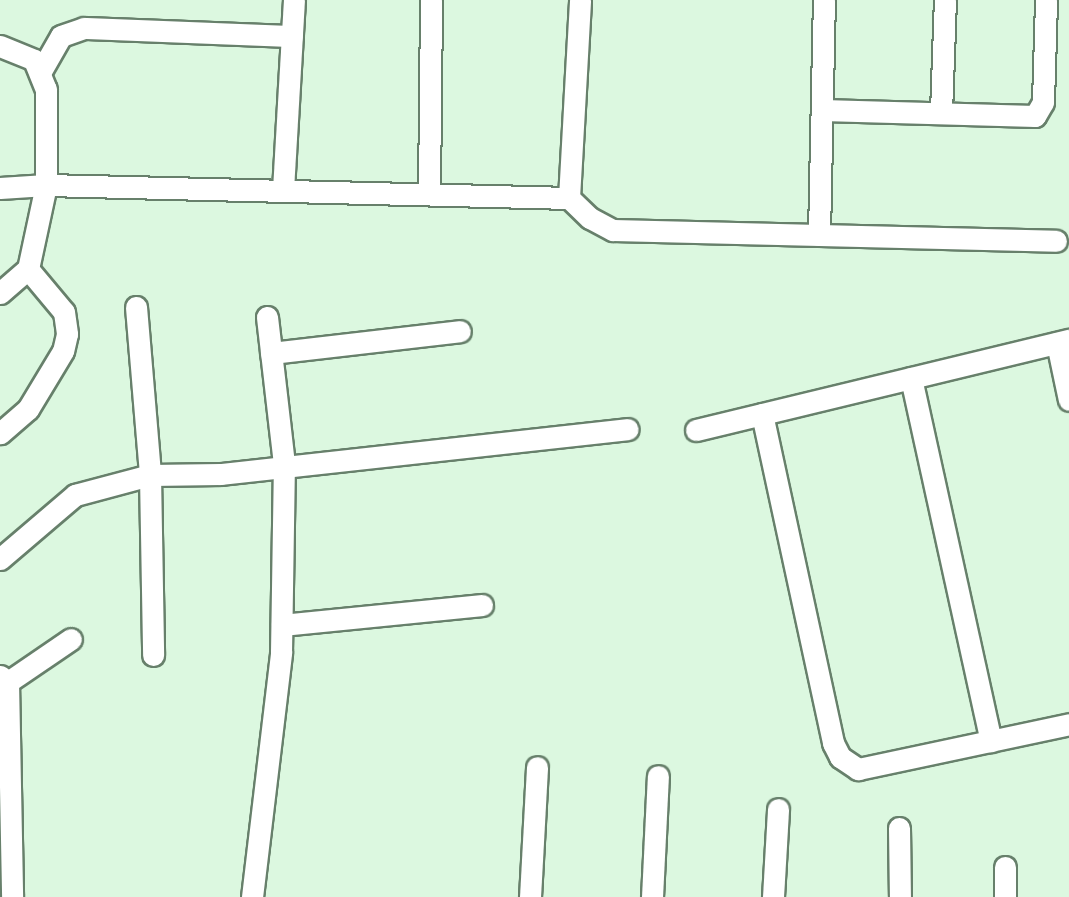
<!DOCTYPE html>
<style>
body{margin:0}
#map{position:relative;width:1069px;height:897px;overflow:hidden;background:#dcf8e0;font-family:"Titillium Web",sans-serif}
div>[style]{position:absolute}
.roads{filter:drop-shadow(2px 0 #67806b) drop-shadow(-2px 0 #67806b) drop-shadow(0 2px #67806b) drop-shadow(0 -2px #67806b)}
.minor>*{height:21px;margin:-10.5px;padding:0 10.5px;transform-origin:10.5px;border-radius:10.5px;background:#fff}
span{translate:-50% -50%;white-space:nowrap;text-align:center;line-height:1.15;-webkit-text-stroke:6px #fff;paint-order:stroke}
</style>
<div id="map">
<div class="roads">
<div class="minor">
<div style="left:0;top:46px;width:37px;rotate:22deg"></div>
<div style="left:34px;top:60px;width:31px;rotate:68deg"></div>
<div style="left:46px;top:89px;width:96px;rotate:90deg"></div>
<div style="left:46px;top:185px;width:86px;rotate:102.1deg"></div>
<div style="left:41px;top:71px;width:40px;rotate:-60.3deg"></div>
<div style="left:61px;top:36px;width:24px;rotate:-19deg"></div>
<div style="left:84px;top:28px;width:208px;rotate:2.2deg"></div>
<div style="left:822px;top:110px;width:213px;rotate:1.6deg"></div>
<div style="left:1035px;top:116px;width:16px;rotate:-60deg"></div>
<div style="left:1043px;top:102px;width:102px;rotate:-88.3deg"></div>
<div style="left:941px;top:113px;width:113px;rotate:-88deg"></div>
<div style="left:0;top:188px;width:46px;rotate:-3.7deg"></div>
<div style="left:46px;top:185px;width:523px;rotate:1.42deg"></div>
<div style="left:569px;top:198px;width:198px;rotate:-86.8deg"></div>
<div style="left:283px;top:190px;width:190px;rotate:-86.7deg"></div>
<div style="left:429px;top:194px;width:194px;rotate:-89.4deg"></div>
<div style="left:569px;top:198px;width:29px;rotate:44deg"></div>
<div style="left:590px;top:218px;width:26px;rotate:28deg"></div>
<div style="left:613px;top:230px;width:443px;rotate:1.4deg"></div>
<div style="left:819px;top:235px;width:235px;rotate:-88.8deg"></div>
<div style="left:0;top:293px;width:37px;rotate:-41deg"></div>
<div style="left:28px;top:269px;width:56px;rotate:50.1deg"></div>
<div style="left:64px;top:312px;width:22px;rotate:82deg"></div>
<div style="left:67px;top:334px;width:17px;rotate:103deg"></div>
<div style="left:63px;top:351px;width:68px;rotate:121.1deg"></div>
<div style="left:28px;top:409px;width:37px;rotate:139deg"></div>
<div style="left:136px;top:307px;width:169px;rotate:85.2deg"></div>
<div style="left:150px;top:475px;width:180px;rotate:89deg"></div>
<div style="left:1057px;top:343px;width:58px;rotate:78.1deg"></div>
<div style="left:271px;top:353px;width:190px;rotate:-6.6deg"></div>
<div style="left:911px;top:378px;width:372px;rotate:77.6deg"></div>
<div style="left:762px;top:414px;width:337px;rotate:77.8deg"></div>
<div style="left:833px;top:743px;width:16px;rotate:63deg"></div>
<div style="left:840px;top:757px;width:22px;rotate:34deg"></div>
<div style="left:858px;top:769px;width:216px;rotate:-12deg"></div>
<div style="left:696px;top:430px;width:384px;rotate:-13.6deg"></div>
<div style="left:0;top:559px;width:99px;rotate:-40.5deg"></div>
<div style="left:75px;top:495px;width:78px;rotate:-14.9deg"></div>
<div style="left:150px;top:475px;width:71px;rotate:-0.8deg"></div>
<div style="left:221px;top:474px;width:409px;rotate:-6.3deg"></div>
<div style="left:282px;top:625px;width:201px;rotate:-5.7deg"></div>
<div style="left:0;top:676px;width:10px;rotate:37deg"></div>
<div style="left:8px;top:682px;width:215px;rotate:88.9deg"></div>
<div style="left:8px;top:682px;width:76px;rotate:-34.3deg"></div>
<div style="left:899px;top:828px;width:69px;rotate:89.2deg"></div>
<div style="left:1005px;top:867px;width:30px;rotate:90deg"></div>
<div style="left:252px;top:897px;width:247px;rotate:-83.2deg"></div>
<div style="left:281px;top:652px;width:188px;rotate:-89.1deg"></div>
<div style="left:284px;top:464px;width:148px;rotate:-96.6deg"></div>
<div style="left:530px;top:897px;width:130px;rotate:-86.9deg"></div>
<div style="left:652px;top:897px;width:121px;rotate:-87.2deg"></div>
<div style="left:773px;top:897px;width:88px;rotate:-86.7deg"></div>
</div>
</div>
</div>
